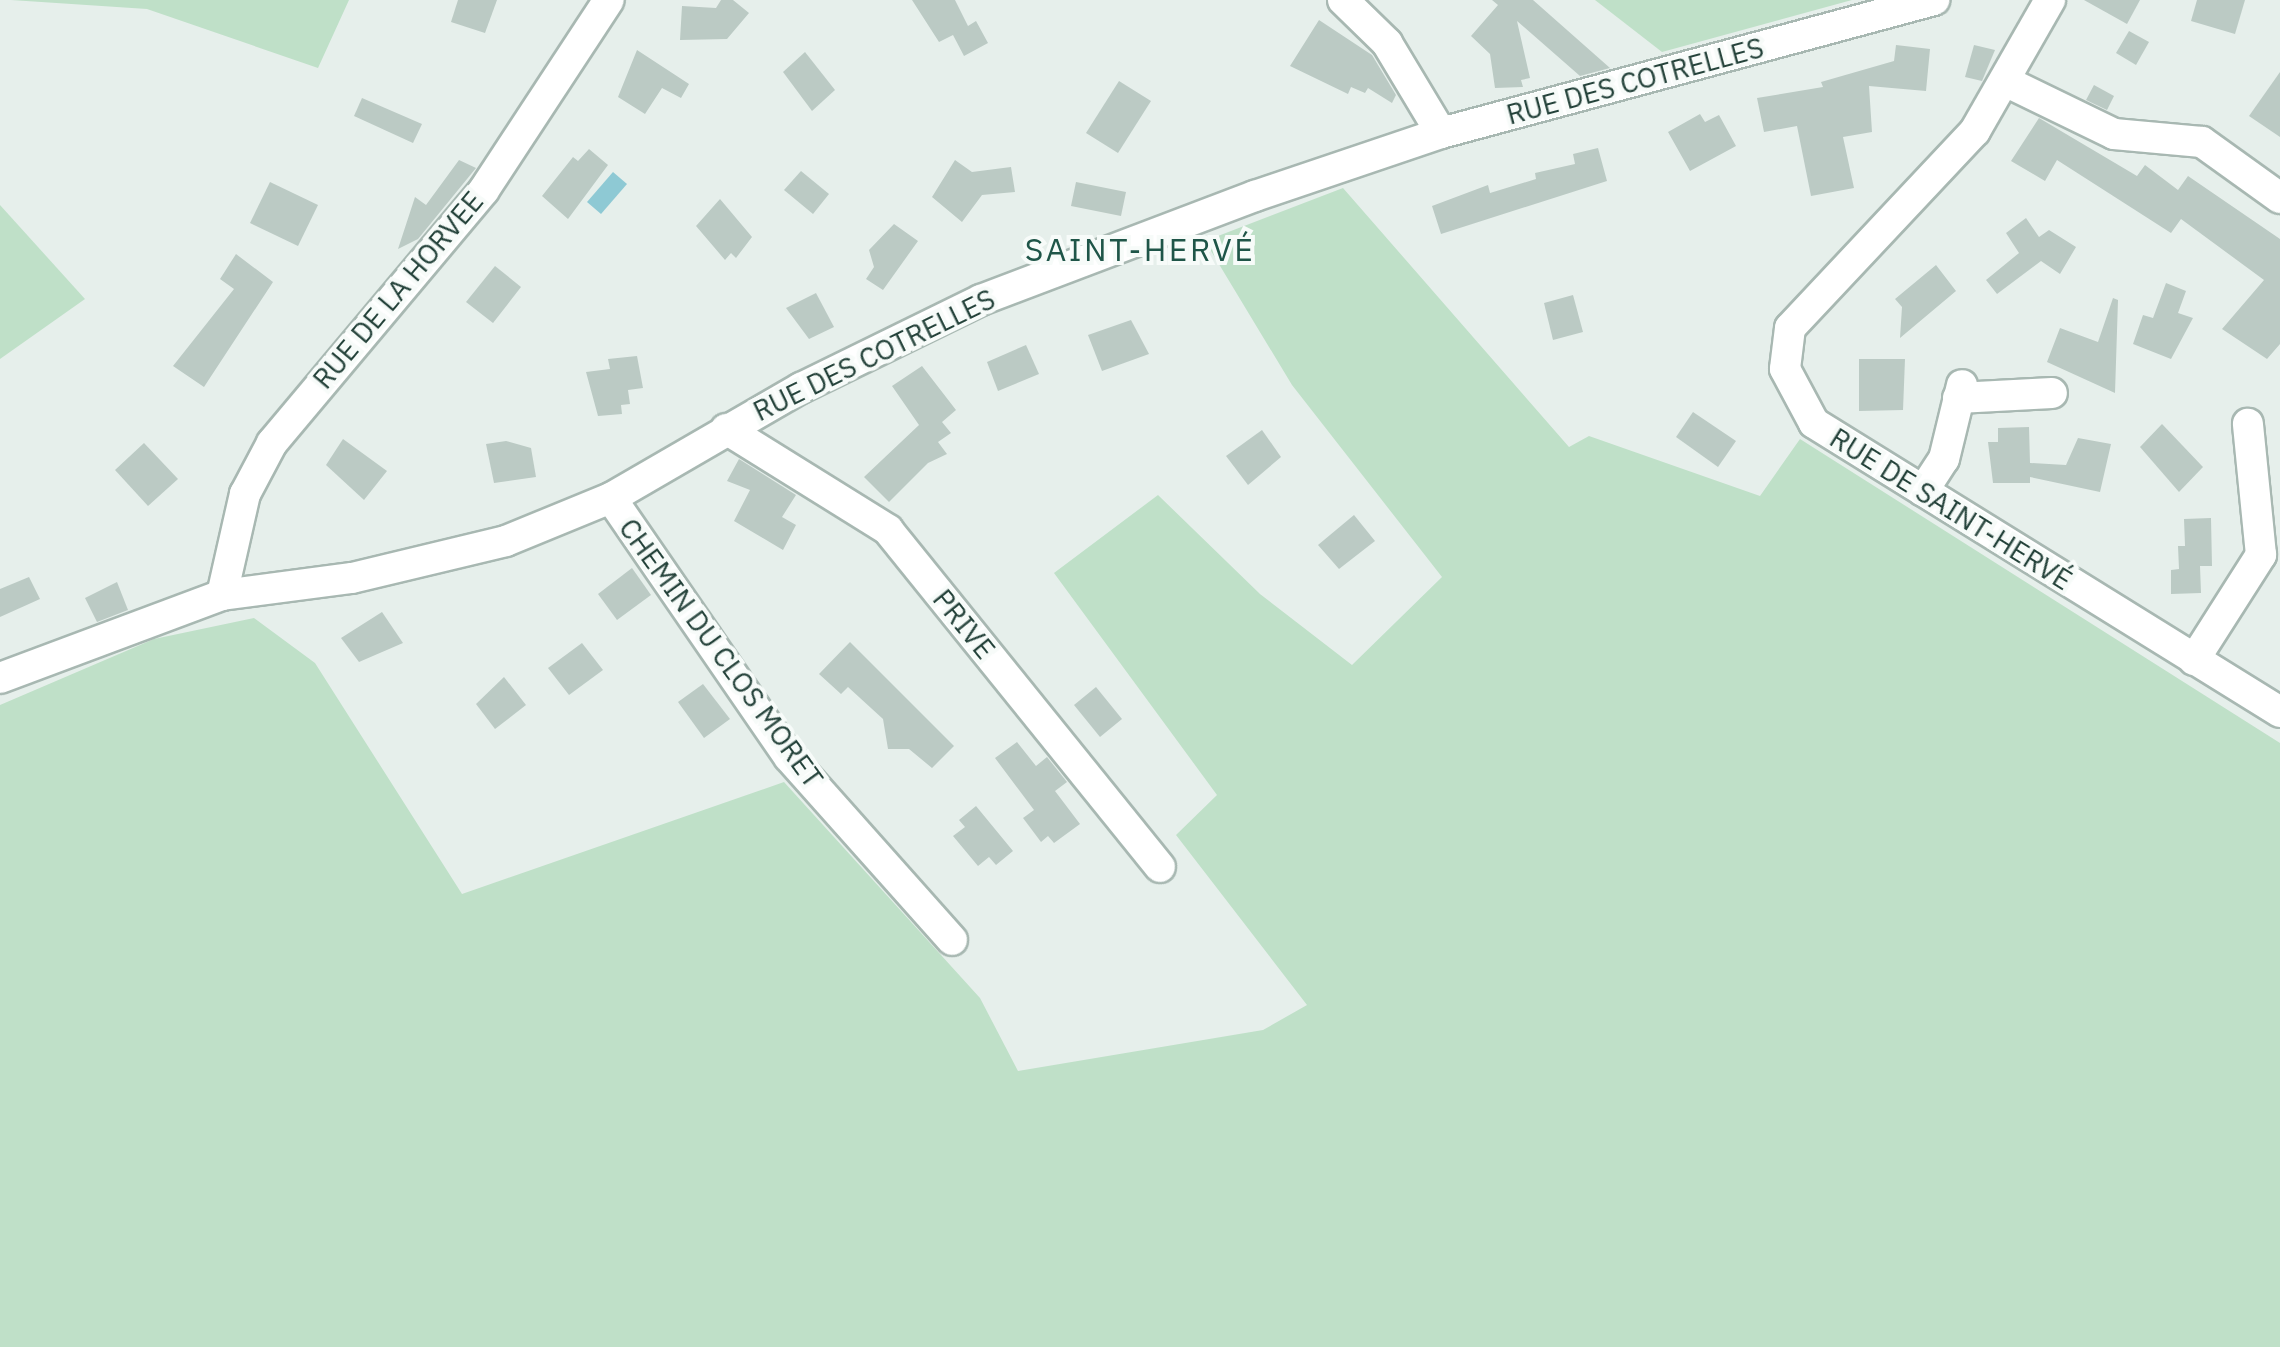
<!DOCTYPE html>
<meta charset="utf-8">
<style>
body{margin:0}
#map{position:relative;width:2280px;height:1347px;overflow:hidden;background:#e6efeb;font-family:"IBM Plex Sans",sans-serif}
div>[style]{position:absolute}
.green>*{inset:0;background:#bfe0c8}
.water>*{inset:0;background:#8ec9d4}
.building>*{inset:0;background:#bbcac4}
.roads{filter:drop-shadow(2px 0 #a8b8b2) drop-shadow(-2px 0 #a8b8b2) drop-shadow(0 2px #a8b8b2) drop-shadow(0 -2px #a8b8b2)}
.minor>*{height:30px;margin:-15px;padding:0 15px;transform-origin:15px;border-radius:15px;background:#fff}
span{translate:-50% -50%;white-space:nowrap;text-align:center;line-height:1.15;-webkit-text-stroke:8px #f7fbf9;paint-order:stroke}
.street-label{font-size:28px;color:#24423a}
.quarter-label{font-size:32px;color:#1f5548;letter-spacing:2.5px}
</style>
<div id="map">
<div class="green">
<div style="clip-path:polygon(11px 0,349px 0,318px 68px,147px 9px)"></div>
<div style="clip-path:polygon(1595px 0,1852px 0,1662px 52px)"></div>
<div style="clip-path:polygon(1343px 188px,1569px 447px,1589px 436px,1760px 496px,1800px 439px,2280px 743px,2280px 1347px,0 1347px,0 705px,154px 639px,254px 618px,315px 663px,462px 894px,784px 782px,980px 998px,1018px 1071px,1263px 1030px,1307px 1005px,1176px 835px,1217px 795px,1054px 573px,1158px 495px,1260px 594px,1352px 665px,1442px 577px,1292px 385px,1205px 241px)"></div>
<div style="clip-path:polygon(0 205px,85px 299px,0 359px)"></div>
</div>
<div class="water">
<div style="clip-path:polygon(613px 172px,627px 184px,601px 214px,587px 202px)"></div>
</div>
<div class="building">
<div style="clip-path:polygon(458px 0,497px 0,485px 33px,451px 22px)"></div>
<div style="clip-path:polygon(721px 0,733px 0,749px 13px,727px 39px,680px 40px,682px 6px,716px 8px)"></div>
<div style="clip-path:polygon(912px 0,955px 0,968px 26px,976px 21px,988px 43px,964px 56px,953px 35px,939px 42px)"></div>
<div style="clip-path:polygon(1492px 0,1533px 0,1610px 68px,1580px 76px,1517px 21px,1530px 78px,1521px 80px,1523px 87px,1495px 88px,1490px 54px,1471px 36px,1498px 5px)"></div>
<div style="clip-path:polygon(2084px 0,2140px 0,2127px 24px)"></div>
<div style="clip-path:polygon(2197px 0,2245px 0,2235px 34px,2191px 21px)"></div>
<div style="clip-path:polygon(1319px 20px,1372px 55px,1396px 95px,1392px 103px,1368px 88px,1365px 93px,1351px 87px,1348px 94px,1290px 66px)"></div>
<div style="clip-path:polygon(2129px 31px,2149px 42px,2136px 65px,2116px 53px)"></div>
<div style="clip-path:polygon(1896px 45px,1930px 49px,1926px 91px,1869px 86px,1872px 132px,1843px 137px,1854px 188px,1811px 196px,1797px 126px,1764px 132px,1757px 98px,1823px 87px,1821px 82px,1894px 61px)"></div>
<div style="clip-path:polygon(1974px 45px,1995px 50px,1982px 81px,1965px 77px)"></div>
<div style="clip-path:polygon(637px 50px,689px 84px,681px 98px,662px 88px,645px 114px,618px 97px)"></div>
<div style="clip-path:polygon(805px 52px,835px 90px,812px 111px,783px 72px)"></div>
<div style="clip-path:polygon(2280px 72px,2280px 137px,2249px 116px)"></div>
<div style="clip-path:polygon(1119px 81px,1151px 101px,1118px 153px,1086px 133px)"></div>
<div style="clip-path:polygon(2094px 85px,2114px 96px,2107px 110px,2086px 100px)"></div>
<div style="clip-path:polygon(362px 98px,422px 124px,413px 143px,354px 116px)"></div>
<div style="clip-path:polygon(1700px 114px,1705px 122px,1719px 115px,1736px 146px,1690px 171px,1668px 132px)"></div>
<div style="clip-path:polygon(2039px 118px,2137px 176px,2145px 165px,2178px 190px,2188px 176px,2280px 239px,2280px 344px,2267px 359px,2222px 329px,2264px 280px,2181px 219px,2171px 233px,2057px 160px,2045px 181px,2011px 161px)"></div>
<div style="clip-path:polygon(1598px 148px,1607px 181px,1441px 234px,1432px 206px,1488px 185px,1490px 193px,1536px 179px,1535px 173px,1575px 164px,1573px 154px)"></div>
<div style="clip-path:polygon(589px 149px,608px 165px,568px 219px,542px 196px,573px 157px,578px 161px)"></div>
<div style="clip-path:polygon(459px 160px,476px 168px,418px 239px,398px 249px,415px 197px,426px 205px)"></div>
<div style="clip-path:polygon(955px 160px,972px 172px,1011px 167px,1015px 192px,982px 195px,962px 222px,932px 197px)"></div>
<div style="clip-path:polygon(801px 171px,829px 194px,813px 214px,784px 190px)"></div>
<div style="clip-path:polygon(270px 182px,318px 205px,298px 246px,250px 223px)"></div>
<div style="clip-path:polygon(1076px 182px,1126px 192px,1121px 216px,1071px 206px)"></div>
<div style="clip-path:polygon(720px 199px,752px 237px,736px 258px,731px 253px,725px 260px,696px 226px)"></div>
<div style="clip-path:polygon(2026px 218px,2039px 237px,2049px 230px,2076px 247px,2060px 274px,2041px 261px,1997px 294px,1986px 280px,2019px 253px,2006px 233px)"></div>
<div style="clip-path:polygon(894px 224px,918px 241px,883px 290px,866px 279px,874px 267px,869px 250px)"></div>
<div style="clip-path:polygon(236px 254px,273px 282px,204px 387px,173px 366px,234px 289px,220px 279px)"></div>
<div style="clip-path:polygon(1936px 265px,1956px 291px,1900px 338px,1902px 307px,1895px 299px)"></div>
<div style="clip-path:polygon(495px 266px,521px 287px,493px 323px,466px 302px)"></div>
<div style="clip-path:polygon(2166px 283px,2186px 291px,2178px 313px,2193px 318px,2171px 359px,2133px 344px,2143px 315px,2153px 318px)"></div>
<div style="clip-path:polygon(816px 293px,834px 327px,809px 339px,786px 308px)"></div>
<div style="clip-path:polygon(1573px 295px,1583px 332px,1553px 340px,1544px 303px)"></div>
<div style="clip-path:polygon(2113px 298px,2118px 300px,2115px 393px,2047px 362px,2060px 328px,2098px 342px)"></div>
<div style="clip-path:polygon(1131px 320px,1149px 354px,1102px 371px,1088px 335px)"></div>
<div style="clip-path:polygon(1026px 345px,1039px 374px,998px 391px,987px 362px)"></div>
<div style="clip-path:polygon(637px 356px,643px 388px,628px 390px,630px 404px,621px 405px,622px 414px,598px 416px,586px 372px,610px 369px,608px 359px)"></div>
<div style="clip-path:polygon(1859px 359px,1905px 359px,1903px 410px,1859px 411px)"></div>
<div style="clip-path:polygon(922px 366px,956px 410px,942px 422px,951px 433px,938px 442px,947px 454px,928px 463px,889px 502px,864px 477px,919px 425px,892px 386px)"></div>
<div style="clip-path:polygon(1693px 412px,1736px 441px,1718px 467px,1676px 437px)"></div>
<div style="clip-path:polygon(2162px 424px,2203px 467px,2179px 492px,2140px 447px)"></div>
<div style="clip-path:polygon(2029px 427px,2030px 463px,2066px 465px,2078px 438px,2111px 444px,2100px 492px,2030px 477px,2030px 483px,1993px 483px,1988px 442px,1998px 442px,1998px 428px)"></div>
<div style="clip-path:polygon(1262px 430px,1281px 457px,1248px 485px,1226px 456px)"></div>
<div style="clip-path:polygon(343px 439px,387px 471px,364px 500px,326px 465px)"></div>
<div style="clip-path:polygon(506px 441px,531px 448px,536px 477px,494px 483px,486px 444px)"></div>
<div style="clip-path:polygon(144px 443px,178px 479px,148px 506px,115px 470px)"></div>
<div style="clip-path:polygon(739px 459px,796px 495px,782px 517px,796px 525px,783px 550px,734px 521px,750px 490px,727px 481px)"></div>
<div style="clip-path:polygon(1354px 515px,1375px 541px,1339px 569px,1318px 545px)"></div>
<div style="clip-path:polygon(2211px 518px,2212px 566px,2200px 566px,2201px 593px,2171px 594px,2171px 570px,2179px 569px,2178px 546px,2185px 546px,2184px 519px)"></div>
<div style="clip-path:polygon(632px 568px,651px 595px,617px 620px,598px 594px)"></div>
<div style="clip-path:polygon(29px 577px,40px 599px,0 617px,0 589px)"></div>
<div style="clip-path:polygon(117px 582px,128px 610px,97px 622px,85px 598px)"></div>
<div style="clip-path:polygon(382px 612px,403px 643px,359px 662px,341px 638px)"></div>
<div style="clip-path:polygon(850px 642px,954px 746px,932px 768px,909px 749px,888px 749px,883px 719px,848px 687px,841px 694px,819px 674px)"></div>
<div style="clip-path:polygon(582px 643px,603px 670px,569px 695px,548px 668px)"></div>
<div style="clip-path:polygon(504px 677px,526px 705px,495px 729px,476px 704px)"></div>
<div style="clip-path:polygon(703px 684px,730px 719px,704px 738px,678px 702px)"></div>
<div style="clip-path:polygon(1096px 687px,1122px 719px,1100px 737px,1074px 705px)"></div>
<div style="clip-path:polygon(1017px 742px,1036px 766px,1047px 757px,1067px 782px,1055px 791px,1080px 824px,1054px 843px,1048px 836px,1041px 842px,1023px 818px,1034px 810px,995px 758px)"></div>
<div style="clip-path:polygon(976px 806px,1013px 851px,996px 865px,989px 857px,978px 866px,953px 836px,965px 827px,959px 820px)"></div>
</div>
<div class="roads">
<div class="minor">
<div style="left:1343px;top:0;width:62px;rotate:44.3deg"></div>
<div style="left:1387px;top:43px;width:105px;rotate:59deg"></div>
<div style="left:2050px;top:0;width:151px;rotate:119.8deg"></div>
<div style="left:1975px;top:131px;width:270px;rotate:133.2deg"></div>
<div style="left:1790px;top:328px;width:41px;rotate:97deg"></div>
<div style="left:1785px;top:369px;width:61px;rotate:61.8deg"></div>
<div style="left:1814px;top:423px;width:548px;rotate:31.81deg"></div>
<div style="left:2007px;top:82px;width:119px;rotate:25.9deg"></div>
<div style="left:2114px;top:134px;width:88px;rotate:5.2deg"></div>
<div style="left:2202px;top:142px;width:96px;rotate:35.7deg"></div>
<div style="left:1958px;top:398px;width:94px;rotate:-3deg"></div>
<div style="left:726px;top:429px;width:191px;rotate:31.9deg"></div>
<div style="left:888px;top:530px;width:433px;rotate:51.1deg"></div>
<div style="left:1923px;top:491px;width:38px;rotate:-57deg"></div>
<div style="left:1944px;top:459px;width:76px;rotate:-76.3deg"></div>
<div style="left:611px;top:498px;width:314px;rotate:55.5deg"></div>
<div style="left:789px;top:757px;width:245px;rotate:48.3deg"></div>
<div style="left:222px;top:595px;width:104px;rotate:-77.2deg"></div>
<div style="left:245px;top:494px;width:58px;rotate:-62.1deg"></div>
<div style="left:272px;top:443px;width:330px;rotate:-50deg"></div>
<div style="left:484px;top:190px;width:227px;rotate:-56.7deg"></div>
<div style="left:2194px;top:660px;width:125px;rotate:-57.5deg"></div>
<div style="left:2261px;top:555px;width:132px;rotate:-95.7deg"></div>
<div style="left:0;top:678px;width:237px;rotate:-20.5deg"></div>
<div style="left:222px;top:595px;width:131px;rotate:-7.5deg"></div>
<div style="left:352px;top:578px;width:158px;rotate:-13.5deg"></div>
<div style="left:506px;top:541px;width:113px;rotate:-22.3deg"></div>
<div style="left:611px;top:498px;width:220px;rotate:-30.1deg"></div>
<div style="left:801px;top:388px;width:200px;rotate:-26.1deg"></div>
<div style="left:981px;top:300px;width:293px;rotate:-20.8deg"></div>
<div style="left:1255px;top:196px;width:196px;rotate:-18.7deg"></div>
<div style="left:1441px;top:133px;width:511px;rotate:-15.1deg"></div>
</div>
</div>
<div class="street-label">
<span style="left:1635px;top:81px;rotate:-15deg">RUE DES COTRELLES</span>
<span style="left:398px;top:290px;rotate:-50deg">RUE DE LA HORVEE</span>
<span style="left:874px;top:355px;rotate:-26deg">RUE DES COTRELLES</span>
<span style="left:1951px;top:509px;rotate:32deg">RUE DE SAINT-HERVÉ</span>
<span style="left:964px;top:624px;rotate:51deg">PRIVE</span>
<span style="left:721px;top:653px;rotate:54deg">CHEMIN DU CLOS MORET</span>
</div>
<div class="quarter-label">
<span style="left:1140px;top:249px">SAINT-HERVÉ</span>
</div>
</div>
